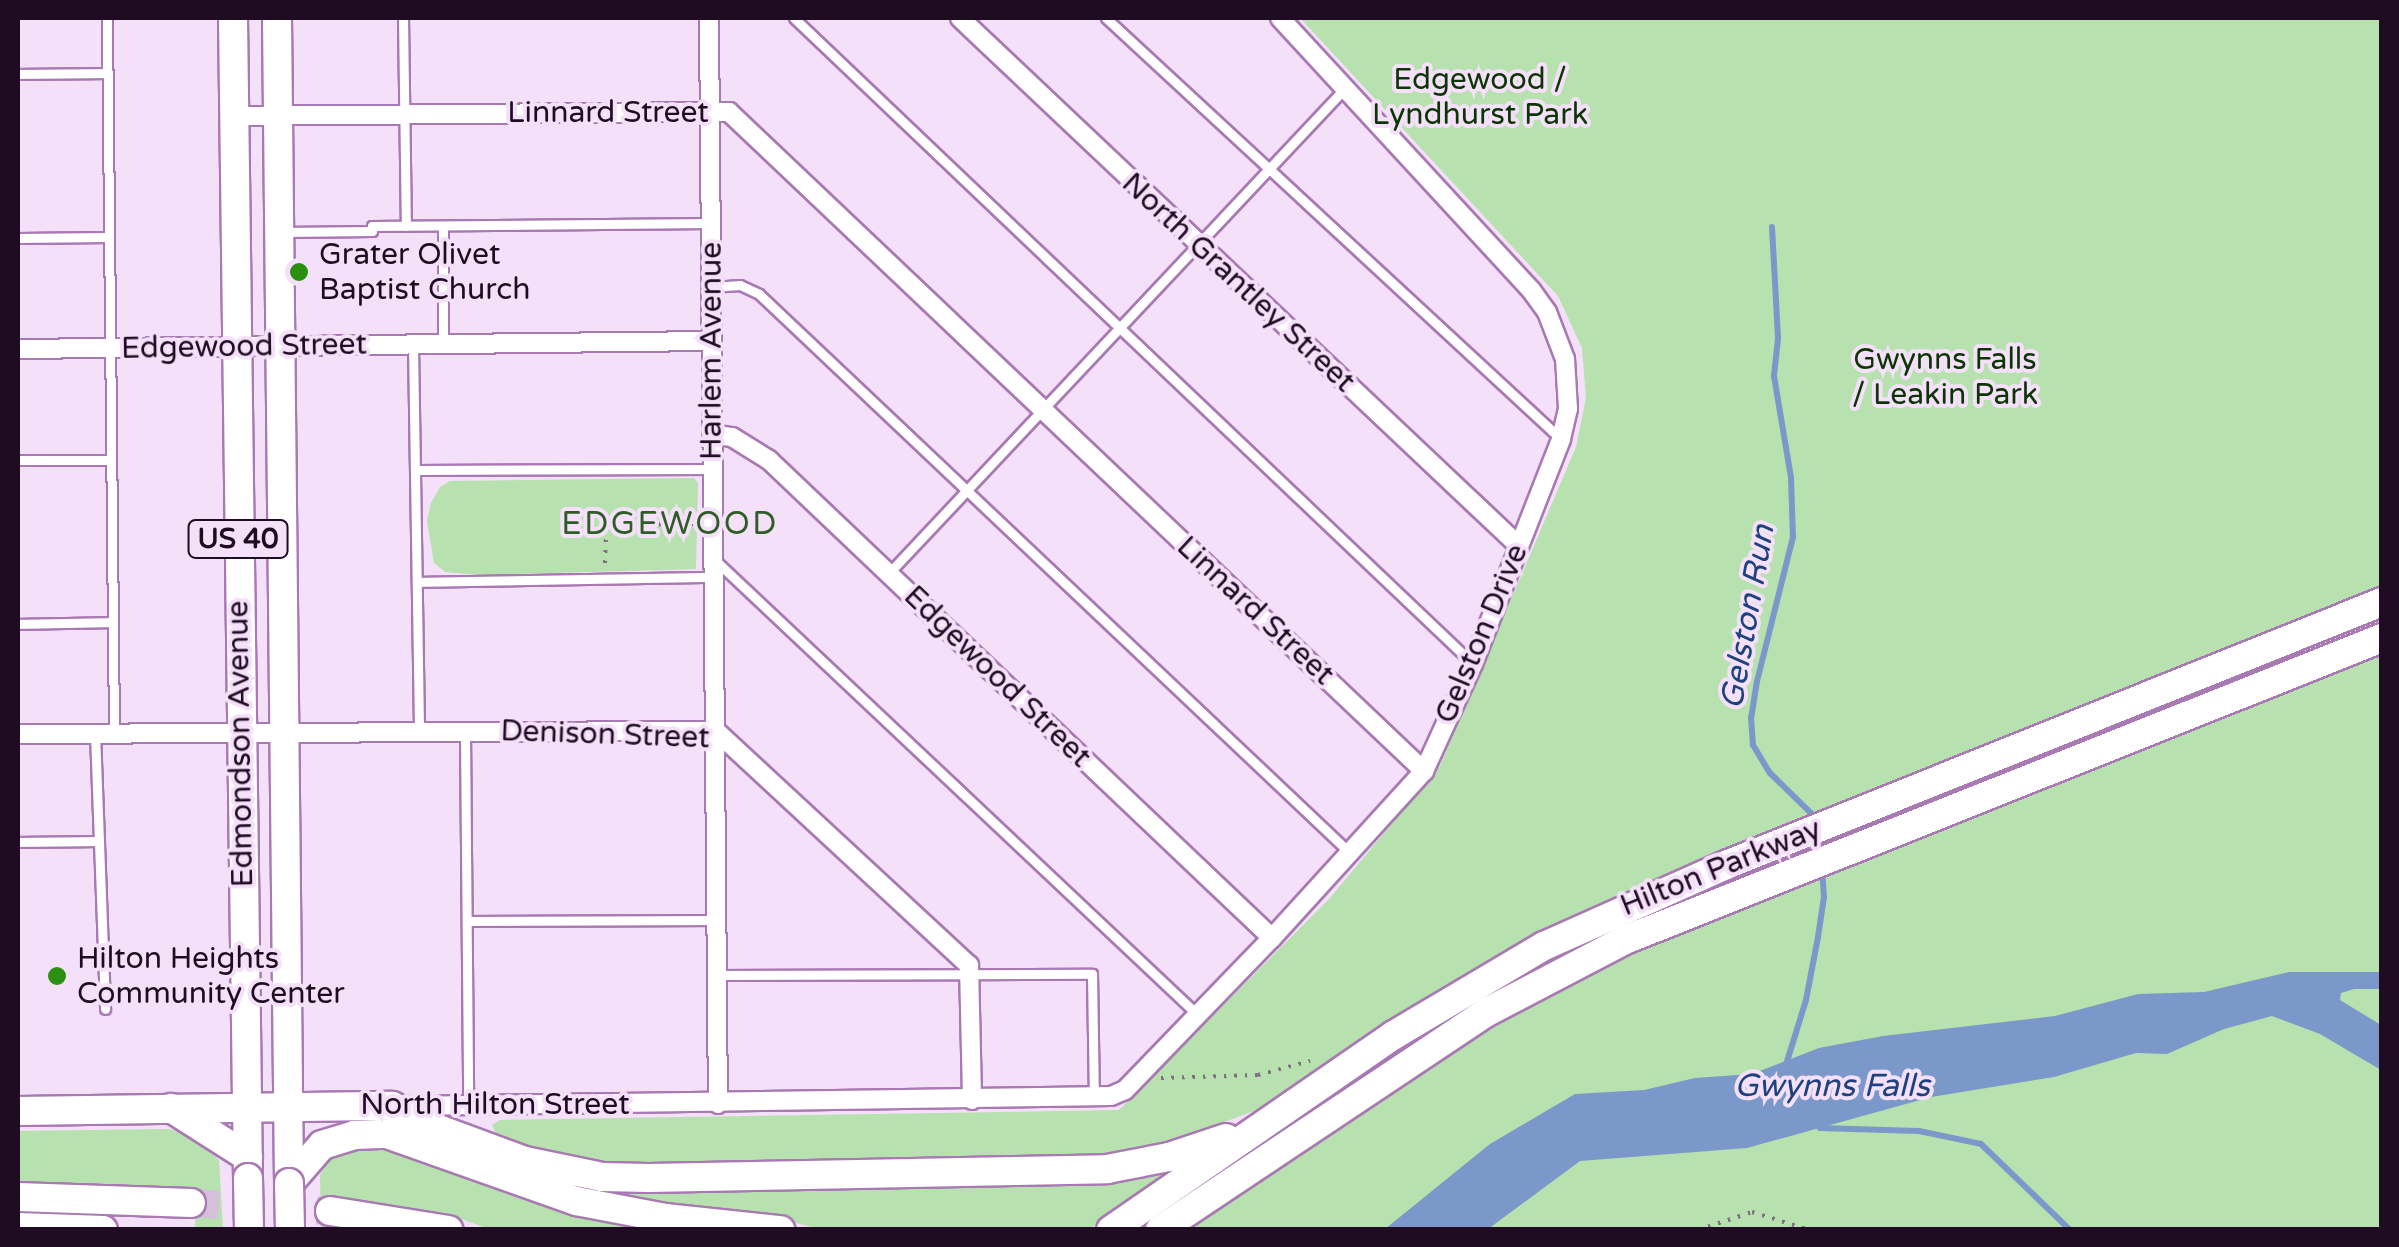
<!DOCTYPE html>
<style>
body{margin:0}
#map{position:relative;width:2399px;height:1247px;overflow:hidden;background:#f4e0f9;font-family:"Varela Round",sans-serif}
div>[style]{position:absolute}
.green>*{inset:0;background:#b7e1af}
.water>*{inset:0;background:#7a98c9}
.stream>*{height:6px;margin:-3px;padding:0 3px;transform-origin:3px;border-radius:3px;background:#7a98c9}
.primary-tunnel>*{height:28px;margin-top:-14px;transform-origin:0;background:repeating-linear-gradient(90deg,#d4c0d9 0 28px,transparent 0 42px)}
.path>*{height:4px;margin-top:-2px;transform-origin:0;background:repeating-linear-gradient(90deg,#816e85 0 2.5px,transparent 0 10.5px)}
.roads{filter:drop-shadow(2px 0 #a979b3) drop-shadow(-2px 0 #a979b3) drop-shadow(0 2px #a979b3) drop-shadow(0 -2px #a979b3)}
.service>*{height:9px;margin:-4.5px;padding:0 4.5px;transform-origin:4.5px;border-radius:4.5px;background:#fff}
.minor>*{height:18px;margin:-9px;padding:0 9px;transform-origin:9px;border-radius:9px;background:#fff}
.primary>*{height:28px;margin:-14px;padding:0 14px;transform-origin:14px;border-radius:14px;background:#fff}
.bridges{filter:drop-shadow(2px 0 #a979b3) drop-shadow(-2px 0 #a979b3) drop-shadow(0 2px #a979b3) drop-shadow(0 -2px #a979b3)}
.primary-bridge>*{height:28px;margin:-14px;padding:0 14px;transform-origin:14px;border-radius:14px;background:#fff}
.dots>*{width:28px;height:28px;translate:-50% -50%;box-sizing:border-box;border:5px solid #f4e0f9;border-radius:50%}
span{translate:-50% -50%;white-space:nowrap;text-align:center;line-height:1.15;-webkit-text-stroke:8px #f4e0f9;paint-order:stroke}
.shield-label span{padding:2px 8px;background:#f4e0f9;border:2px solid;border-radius:8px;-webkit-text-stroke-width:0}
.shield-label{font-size:28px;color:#1f0c22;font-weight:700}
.park-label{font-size:30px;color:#0b3503}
.street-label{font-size:30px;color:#1f0c22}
.poi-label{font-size:30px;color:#1f0c22}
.left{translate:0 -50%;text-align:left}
.neighbourhood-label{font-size:32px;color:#2d5c24;letter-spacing:2.5px}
.water-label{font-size:32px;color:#1e427f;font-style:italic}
.frame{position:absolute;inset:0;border:20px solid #1f0c22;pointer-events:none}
</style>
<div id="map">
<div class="green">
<div style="clip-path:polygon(1300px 18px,2381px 18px,2381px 588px,1625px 892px,1488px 962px,1259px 1109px,1144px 1152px,1111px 1159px,634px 1166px,590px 1162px,499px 1141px,492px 1125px,500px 1120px,1119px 1110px,1329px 899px,1440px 766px,1576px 447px,1586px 398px,1582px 348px,1558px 296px)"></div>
<div style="clip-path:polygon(694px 478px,698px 483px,696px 569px,478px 575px,445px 572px,434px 563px,427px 521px,431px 503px,440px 487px,450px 481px)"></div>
<div style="clip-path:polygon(2381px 652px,2381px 1229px,1189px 1230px,1448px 1053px,1580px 978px,1691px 929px)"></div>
<div style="clip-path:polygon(168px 1129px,188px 1133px,219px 1160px,223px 1229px,195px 1229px,197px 1188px,18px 1183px,18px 1131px)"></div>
<div style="clip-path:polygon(359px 1141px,717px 1229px,489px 1229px,445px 1213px,346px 1198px,344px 1229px,321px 1229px,320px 1175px,336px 1151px)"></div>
<div style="clip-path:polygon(1157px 1175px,1160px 1179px,1153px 1186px,1088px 1230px,818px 1229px,779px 1218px,593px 1195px,593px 1186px,1072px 1182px)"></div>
</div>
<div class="water">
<div style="clip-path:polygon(2289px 972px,2381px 972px,2381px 989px,2354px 989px,2341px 993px,2340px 1000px,2381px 1025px,2381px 1070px,2320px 1034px,2272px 1016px,2224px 1029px,2167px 1054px,2136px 1053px,2054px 1077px,1931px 1097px,1747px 1148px,1580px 1161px,1488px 1229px,1385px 1229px,1490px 1144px,1575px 1094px,1644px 1090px,1695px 1078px,1752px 1074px,1819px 1048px,1883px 1036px,2055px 1016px,2138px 994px,2204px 992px)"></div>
</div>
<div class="stream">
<div style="left:1772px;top:227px;width:111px;rotate:86.9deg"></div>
<div style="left:1778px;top:338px;width:38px;rotate:96deg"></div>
<div style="left:1774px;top:376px;width:103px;rotate:80.5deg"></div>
<div style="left:1791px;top:478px;width:59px;rotate:88.1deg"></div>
<div style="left:1793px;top:537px;width:148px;rotate:104deg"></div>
<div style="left:1757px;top:681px;width:36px;rotate:99deg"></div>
<div style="left:1751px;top:717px;width:28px;rotate:86deg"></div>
<div style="left:1753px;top:745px;width:33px;rotate:59deg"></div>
<div style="left:1770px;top:773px;width:66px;rotate:44.4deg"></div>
<div style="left:1785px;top:1068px;width:71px;rotate:-72.8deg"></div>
<div style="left:1806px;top:1000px;width:64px;rotate:-79.2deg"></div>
<div style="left:1818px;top:937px;width:40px;rotate:-81.5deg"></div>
<div style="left:1824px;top:897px;width:26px;rotate:-94deg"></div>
<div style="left:1820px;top:1128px;width:99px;rotate:1.7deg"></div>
<div style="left:1919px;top:1131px;width:63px;rotate:11.8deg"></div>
<div style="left:1981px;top:1144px;width:124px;rotate:44deg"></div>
</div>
<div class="primary-tunnel">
<div style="left:191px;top:1203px;width:139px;rotate:3.3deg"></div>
</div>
<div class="path">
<div style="left:605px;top:563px;width:38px;rotate:-88deg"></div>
<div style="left:606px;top:525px;width:88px;rotate:-0.7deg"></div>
<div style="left:1161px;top:1078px;width:97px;rotate:-1.8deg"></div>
<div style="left:1258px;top:1075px;width:54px;rotate:-15.1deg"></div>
<div style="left:1698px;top:1230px;width:57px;rotate:-18.4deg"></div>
<div style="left:1752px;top:1212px;width:61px;rotate:17.2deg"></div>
</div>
<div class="roads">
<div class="service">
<div style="left:107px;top:18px;width:715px;rotate:89.44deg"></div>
<div style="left:403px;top:18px;width:208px;rotate:89.2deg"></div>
<div style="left:794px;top:18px;width:937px;rotate:43.57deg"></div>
<div style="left:1106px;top:18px;width:620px;rotate:42.78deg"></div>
<div style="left:18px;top:74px;width:90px;rotate:-0.6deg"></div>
<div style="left:282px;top:232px;width:90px;rotate:-0.6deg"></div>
<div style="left:372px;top:231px;width:5px;rotate:-90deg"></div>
<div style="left:372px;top:226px;width:339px;rotate:-0.5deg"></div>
<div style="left:18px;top:238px;width:91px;rotate:-0.6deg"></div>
<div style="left:712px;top:287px;width:28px;rotate:-4deg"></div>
<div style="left:740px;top:285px;width:21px;rotate:25deg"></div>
<div style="left:759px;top:294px;width:812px;rotate:43.4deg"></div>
<div style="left:443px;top:344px;width:118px;rotate:-90deg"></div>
<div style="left:413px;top:345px;width:386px;rotate:89.1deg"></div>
<div style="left:18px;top:460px;width:93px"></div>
<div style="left:415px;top:470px;width:298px;rotate:-0.2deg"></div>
<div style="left:716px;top:561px;width:662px;rotate:43.29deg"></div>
<div style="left:888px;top:574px;width:667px;rotate:-46.76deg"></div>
<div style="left:417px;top:582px;width:297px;rotate:-1deg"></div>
<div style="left:18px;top:624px;width:95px;rotate:-1.2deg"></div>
<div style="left:95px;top:733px;width:276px;rotate:87.9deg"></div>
<div style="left:465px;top:733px;width:372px;rotate:89.5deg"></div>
<div style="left:18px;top:842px;width:81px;rotate:-0.7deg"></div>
<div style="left:467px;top:921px;width:250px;rotate:-0.2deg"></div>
<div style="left:717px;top:975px;width:375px;rotate:-0.2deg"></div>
<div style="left:1092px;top:974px;width:123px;rotate:89.1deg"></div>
</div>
<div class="minor">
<div style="left:709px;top:18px;width:1086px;rotate:89.53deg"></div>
<div style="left:960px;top:18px;width:769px;rotate:43.37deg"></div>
<div style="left:234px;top:116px;width:495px;rotate:-0.5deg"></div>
<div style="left:729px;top:112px;width:958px;rotate:43.48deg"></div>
<div style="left:18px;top:349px;width:693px;rotate:-0.66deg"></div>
<div style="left:712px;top:434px;width:20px;rotate:9deg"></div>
<div style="left:732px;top:437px;width:44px;rotate:31.9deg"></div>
<div style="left:769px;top:460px;width:694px;rotate:43.54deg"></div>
<div style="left:18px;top:734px;width:698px;rotate:-0.25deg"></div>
<div style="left:716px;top:731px;width:345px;rotate:42.8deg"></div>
<div style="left:969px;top:965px;width:135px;rotate:88.7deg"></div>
<div style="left:403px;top:1106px;width:708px;rotate:-0.81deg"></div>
<div style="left:1111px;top:1096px;width:15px;rotate:-23deg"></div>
<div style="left:1125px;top:1090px;width:211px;rotate:-46deg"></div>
<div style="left:1272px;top:938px;width:226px;rotate:-47.7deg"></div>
<div style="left:1424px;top:771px;width:118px;rotate:-65.4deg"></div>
<div style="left:1473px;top:664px;width:242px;rotate:-68.6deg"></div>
<div style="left:1561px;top:439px;width:31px;rotate:-77deg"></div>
<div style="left:1568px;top:409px;width:50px;rotate:-93.4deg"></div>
<div style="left:1565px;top:359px;width:50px;rotate:-111deg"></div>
<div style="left:1547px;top:312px;width:27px;rotate:-126deg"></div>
<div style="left:1531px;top:290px;width:370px;rotate:-132.7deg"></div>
</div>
<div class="primary">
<div style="left:233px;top:18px;width:1160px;rotate:89.26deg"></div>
<div style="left:277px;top:18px;width:1165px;rotate:89.41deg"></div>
<div style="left:171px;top:1108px;width:91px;rotate:32.5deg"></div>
<div style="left:18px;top:1111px;width:374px;rotate:-0.8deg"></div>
<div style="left:392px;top:1106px;width:51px;rotate:26.6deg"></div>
<div style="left:438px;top:1129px;width:93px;rotate:20.2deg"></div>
<div style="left:525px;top:1161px;width:79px;rotate:11.7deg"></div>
<div style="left:602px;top:1177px;width:47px;rotate:1.2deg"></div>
<div style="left:649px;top:1178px;width:458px;rotate:-1.1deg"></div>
<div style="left:1107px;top:1169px;width:63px;rotate:-11deg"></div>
<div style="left:1169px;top:1157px;width:60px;rotate:-18.4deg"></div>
<div style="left:289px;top:1183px;width:50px;rotate:-49deg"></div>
<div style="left:322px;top:1145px;width:34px;rotate:-17deg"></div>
<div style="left:354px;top:1135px;width:33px;rotate:-2deg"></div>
<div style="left:387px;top:1134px;width:201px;rotate:19.5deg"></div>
<div style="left:576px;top:1201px;width:91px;rotate:10.8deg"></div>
<div style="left:665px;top:1218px;width:116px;rotate:6deg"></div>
<div style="left:18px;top:1197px;width:173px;rotate:2deg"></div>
<div style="left:330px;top:1211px;width:120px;rotate:9.1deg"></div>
<div style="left:18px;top:1227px;width:85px;rotate:2deg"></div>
<div style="left:1111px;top:1230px;width:344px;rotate:-34.6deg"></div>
<div style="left:1394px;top:1035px;width:174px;rotate:-30.7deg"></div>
<div style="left:1544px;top:946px;width:199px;rotate:-24deg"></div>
<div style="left:1726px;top:865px;width:707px;rotate:-21.85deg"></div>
<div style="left:1160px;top:1230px;width:393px;rotate:-33.7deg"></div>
<div style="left:1487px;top:1012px;width:156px;rotate:-27.6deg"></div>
<div style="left:1625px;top:940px;width:815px;rotate:-21.75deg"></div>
</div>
</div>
<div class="bridges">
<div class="primary-bridge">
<div style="left:248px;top:1178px;width:52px;rotate:88.9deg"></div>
<div style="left:289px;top:1183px;width:47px;rotate:88.8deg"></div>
</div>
</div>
<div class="dots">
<div style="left:299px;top:272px;background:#2a900f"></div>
<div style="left:57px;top:976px;background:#2a900f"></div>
</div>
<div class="shield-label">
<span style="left:238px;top:539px">US 40</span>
</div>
<div class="park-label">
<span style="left:1480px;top:97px">Edgewood /<br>Lyndhurst Park</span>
<span style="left:1945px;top:377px">Gwynns Falls<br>/ Leakin Park</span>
</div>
<div class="street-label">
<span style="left:608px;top:113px">Linnard Street</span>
<span style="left:1238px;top:283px;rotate:43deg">North Grantley Street</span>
<span style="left:244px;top:347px;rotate:-1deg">Edgewood Street</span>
<span style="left:712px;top:351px;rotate:-90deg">Harlem Avenue</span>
<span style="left:1255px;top:611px;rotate:43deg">Linnard Street</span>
<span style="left:1482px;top:634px;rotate:-67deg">Gelston Drive</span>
<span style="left:997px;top:677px;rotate:44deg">Edgewood Street</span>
<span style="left:605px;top:735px;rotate:2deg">Denison Street</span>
<span style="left:241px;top:744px;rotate:-91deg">Edmondson Avenue</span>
<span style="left:1721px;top:868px;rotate:-22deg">Hilton Parkway</span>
<span style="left:495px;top:1105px">North Hilton Street</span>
</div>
<div class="poi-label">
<span class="left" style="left:319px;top:272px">Grater Olivet<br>Baptist Church</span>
<span class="left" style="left:77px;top:976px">Hilton Heights<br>Community Center</span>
</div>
<div class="neighbourhood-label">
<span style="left:670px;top:524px">EDGEWOOD</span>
</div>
<div class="water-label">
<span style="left:1748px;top:617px;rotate:-80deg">Gelston Run</span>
<span style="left:1832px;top:1086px">Gwynns Falls</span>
</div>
<div class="frame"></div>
</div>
